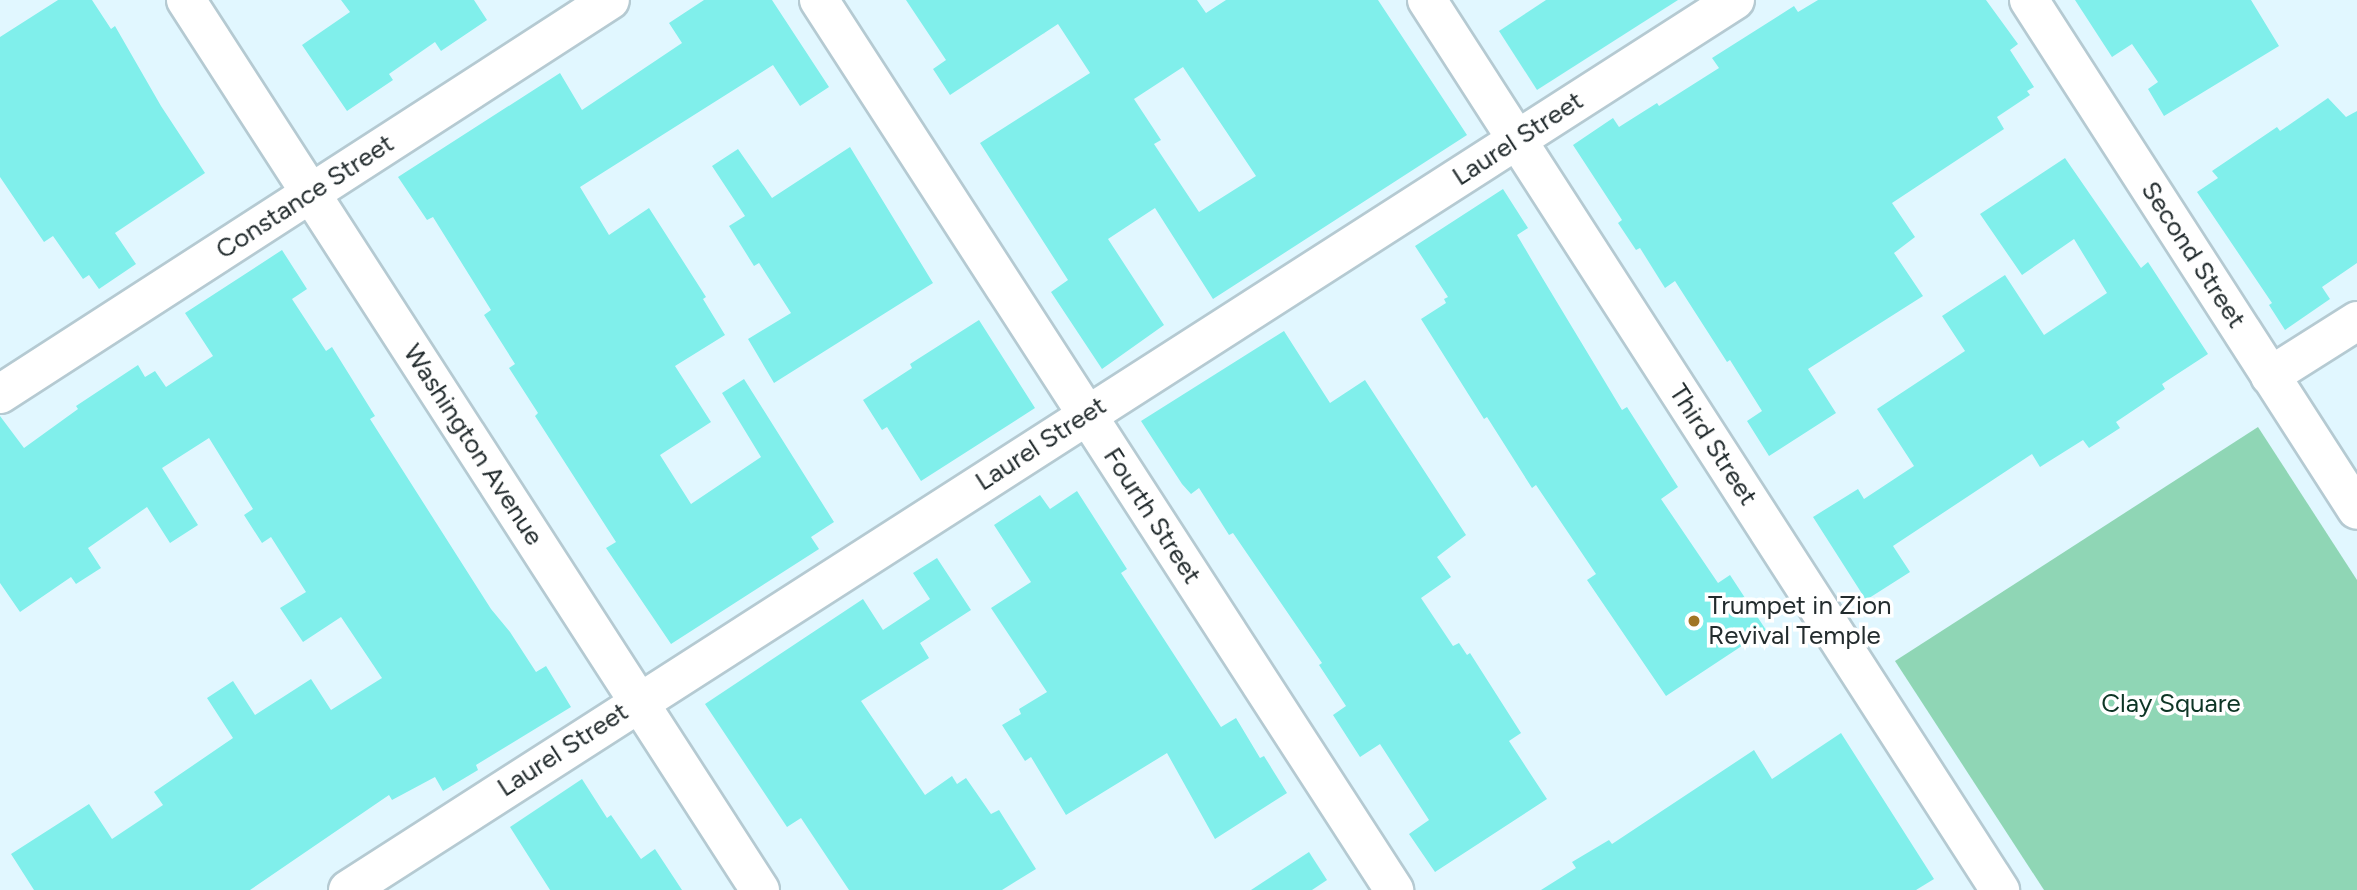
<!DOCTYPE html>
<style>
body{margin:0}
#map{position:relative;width:2357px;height:890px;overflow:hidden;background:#e1f7ff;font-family:Figtree,sans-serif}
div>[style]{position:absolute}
.green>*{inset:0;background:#8fd6b5}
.building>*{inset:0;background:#80efeb}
.roads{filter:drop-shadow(2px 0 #b5cad2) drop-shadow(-2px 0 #b5cad2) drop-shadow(0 2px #b5cad2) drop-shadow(0 -2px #b5cad2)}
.minor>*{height:38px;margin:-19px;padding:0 19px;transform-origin:19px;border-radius:19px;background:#fff}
.dots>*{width:19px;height:19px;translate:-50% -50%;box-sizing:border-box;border:4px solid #fff;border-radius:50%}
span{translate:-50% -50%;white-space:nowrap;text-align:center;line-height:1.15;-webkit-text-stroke:7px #fff;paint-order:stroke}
.street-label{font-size:26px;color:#232c2e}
.poi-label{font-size:26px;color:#232c2e}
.left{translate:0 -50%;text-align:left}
.park-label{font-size:26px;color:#0d3525}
</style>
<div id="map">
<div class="green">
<div style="clip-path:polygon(2258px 427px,2357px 580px,2357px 890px,2044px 890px,1895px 661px)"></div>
</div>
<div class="building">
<div style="clip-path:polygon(58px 0,92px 0,111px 29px,115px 26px,161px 106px,205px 173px,115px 233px,136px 264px,99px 289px,89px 275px,83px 279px,53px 236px,44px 242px,0 177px,0 37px)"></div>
<div style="clip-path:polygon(341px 0,474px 0,487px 20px,441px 51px,435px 42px,389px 74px,393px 80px,347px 111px,302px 45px,350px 12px)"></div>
<div style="clip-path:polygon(704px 0,772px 0,829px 87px,800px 106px,773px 65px,580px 187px,609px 235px,649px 208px,706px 297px,703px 299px,725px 335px,675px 366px,711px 422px,660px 455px,691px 504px,761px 457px,722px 393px,744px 379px,834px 522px,811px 537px,819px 549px,671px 644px,606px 548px,616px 542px,535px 416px,538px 413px,509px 368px,515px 364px,484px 315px,491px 310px,433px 217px,427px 220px,398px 177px,560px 73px,582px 110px,682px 43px,669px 23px)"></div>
<div style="clip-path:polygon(evenodd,906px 0,1197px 0,1206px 13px,1226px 0,1378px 0,1467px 135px,1213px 299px,1155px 208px,1108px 239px,1164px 325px,1102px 369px,1051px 292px,1068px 280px,980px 143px,1090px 73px,1058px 24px,950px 95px,933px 69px,946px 60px,906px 0,1183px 67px,1256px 176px,1199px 212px,1154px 144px,1161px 140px,1134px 99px,1183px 67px)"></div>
<div style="clip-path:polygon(1546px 0,1678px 0,1537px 90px,1499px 31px)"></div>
<div style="clip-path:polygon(1818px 0,1986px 0,2018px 44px,2010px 50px,2034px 87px,2027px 91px,2030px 95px,1997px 117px,2004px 129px,1892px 203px,1915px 237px,1894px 253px,1923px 296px,1808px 369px,1836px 413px,1769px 456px,1747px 421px,1762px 411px,1730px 360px,1727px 362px,1675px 281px,1665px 288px,1640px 248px,1636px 250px,1618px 223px,1622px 220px,1573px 145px,1613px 118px,1619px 127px,1657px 103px,1659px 106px,1719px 68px,1712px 58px,1794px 6px,1798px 12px)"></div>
<div style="clip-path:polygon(2075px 0,2251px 0,2279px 46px,2164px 116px,2148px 89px,2158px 82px,2132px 44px,2112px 57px)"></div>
<div style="clip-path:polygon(2328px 98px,2346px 117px,2357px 111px,2357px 263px,2322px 287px,2330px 299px,2285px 330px,2269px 305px,2272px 303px,2197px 192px,2218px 178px,2212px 171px,2277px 127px,2280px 131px)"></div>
<div style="clip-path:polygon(850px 147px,933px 283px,774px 383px,748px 339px,791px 313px,759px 263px,754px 266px,729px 226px,745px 216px,712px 166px,738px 149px,772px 198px)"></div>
<div style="clip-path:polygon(2065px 158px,2141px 268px,2148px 262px,2208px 354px,2162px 384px,2165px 389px,2116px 422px,2120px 428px,2089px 448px,2083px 440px,2040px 467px,2032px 454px,1893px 546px,1910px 572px,1866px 600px,1813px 517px,1858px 489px,1864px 499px,1914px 466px,1877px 409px,1965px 351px,1942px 316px,2005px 275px,2044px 335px,2107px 293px,2074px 239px,2022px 275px,1980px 214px)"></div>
<div style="clip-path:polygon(1503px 189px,1528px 228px,1517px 235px,1543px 279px,1622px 410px,1627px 407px,1678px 487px,1661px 499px,1718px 583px,1730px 575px,1766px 630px,1666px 696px,1587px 580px,1596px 574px,1536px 485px,1532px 488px,1487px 417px,1484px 419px,1421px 319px,1446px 303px,1444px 299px,1448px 297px,1415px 246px)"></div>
<div style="clip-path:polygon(282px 250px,307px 289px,292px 299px,326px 351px,332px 347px,375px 416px,370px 419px,491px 609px,510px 632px,536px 672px,546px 666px,571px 707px,476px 765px,478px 770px,443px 791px,435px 777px,392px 800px,389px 795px,250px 890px,34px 890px,11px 854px,89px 804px,112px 839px,163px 805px,154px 792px,233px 738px,207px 698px,233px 681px,255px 715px,311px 679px,331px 710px,382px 678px,341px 617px,303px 642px,280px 608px,306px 592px,271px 537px,262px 543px,244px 515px,253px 509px,209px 438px,162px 468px,198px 525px,170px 543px,147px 507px,88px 548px,101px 568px,76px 584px,71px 577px,20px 612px,0 583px,0 416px,24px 448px,78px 409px,76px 406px,138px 365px,145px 377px,155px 371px,166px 387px,213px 356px,185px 313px)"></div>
<div style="clip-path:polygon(979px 320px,1035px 408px,921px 481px,887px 427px,882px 430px,863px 400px,912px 368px,910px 364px)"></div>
<div style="clip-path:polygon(1284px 331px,1330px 403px,1365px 380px,1466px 535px,1437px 557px,1451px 577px,1421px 598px,1453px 646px,1459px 643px,1467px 655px,1470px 653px,1521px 733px,1509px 741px,1547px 799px,1435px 872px,1409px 834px,1429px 820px,1380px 744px,1360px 757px,1333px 715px,1346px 706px,1319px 665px,1322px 663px,1233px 533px,1229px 535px,1199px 488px,1191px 494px,1182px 484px,1141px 421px)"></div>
<div style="clip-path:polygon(1077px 491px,1127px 569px,1121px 573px,1221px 727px,1236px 718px,1260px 758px,1264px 756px,1287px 793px,1215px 839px,1167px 753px,1066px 815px,1031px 757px,1025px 761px,1002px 725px,1021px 714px,1019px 709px,1047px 692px,991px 608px,1031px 582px,994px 525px,1040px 495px,1050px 509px)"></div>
<div style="clip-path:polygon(937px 558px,971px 610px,920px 643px,929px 658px,861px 701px,925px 795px,952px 776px,957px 784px,966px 778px,991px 814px,999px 810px,1036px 869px,1002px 890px,849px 890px,801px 818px,787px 827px,705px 704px,863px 599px,883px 630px,930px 599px,913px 573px)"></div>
<div style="clip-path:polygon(1841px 733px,1934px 879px,1916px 890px,1541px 890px,1576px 868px,1572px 862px,1609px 840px,1612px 844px,1754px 750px,1772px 779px)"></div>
<div style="clip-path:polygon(582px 779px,607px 818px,611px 815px,641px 859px,655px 849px,682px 890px,550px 890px,510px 827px)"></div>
<div style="clip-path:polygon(1309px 852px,1327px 880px,1312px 890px,1251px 890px)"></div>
</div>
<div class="roads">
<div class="minor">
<div style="left:186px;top:0;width:1059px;rotate:57.18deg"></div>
<div style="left:819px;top:0;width:1060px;rotate:57.13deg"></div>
<div style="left:1427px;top:0;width:1059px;rotate:57.23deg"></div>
<div style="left:2029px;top:0;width:606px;rotate:57.25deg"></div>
<div style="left:2270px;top:376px;width:103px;rotate:-32.3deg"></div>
<div style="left:0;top:394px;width:726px;rotate:-32.86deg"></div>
<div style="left:348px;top:890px;width:1648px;rotate:-32.69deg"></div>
</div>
</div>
<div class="dots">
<div style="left:1694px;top:621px;background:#a07525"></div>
</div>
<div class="street-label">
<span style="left:1518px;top:139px;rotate:-33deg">Laurel Street</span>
<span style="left:305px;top:197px;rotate:-33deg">Constance Street</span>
<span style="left:2193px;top:255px;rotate:57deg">Second Street</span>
<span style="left:1041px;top:444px;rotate:-33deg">Laurel Street</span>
<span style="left:473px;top:445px;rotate:57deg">Washington Avenue</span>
<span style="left:1713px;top:445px;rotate:57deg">Third Street</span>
<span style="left:1152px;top:516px;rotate:57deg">Fourth Street</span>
<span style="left:563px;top:750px;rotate:-33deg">Laurel Street</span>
</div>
<div class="poi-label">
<span class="left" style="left:1708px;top:621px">Trumpet in Zion<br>Revival Temple</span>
</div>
<div class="park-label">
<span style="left:2171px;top:704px">Clay Square</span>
</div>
</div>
